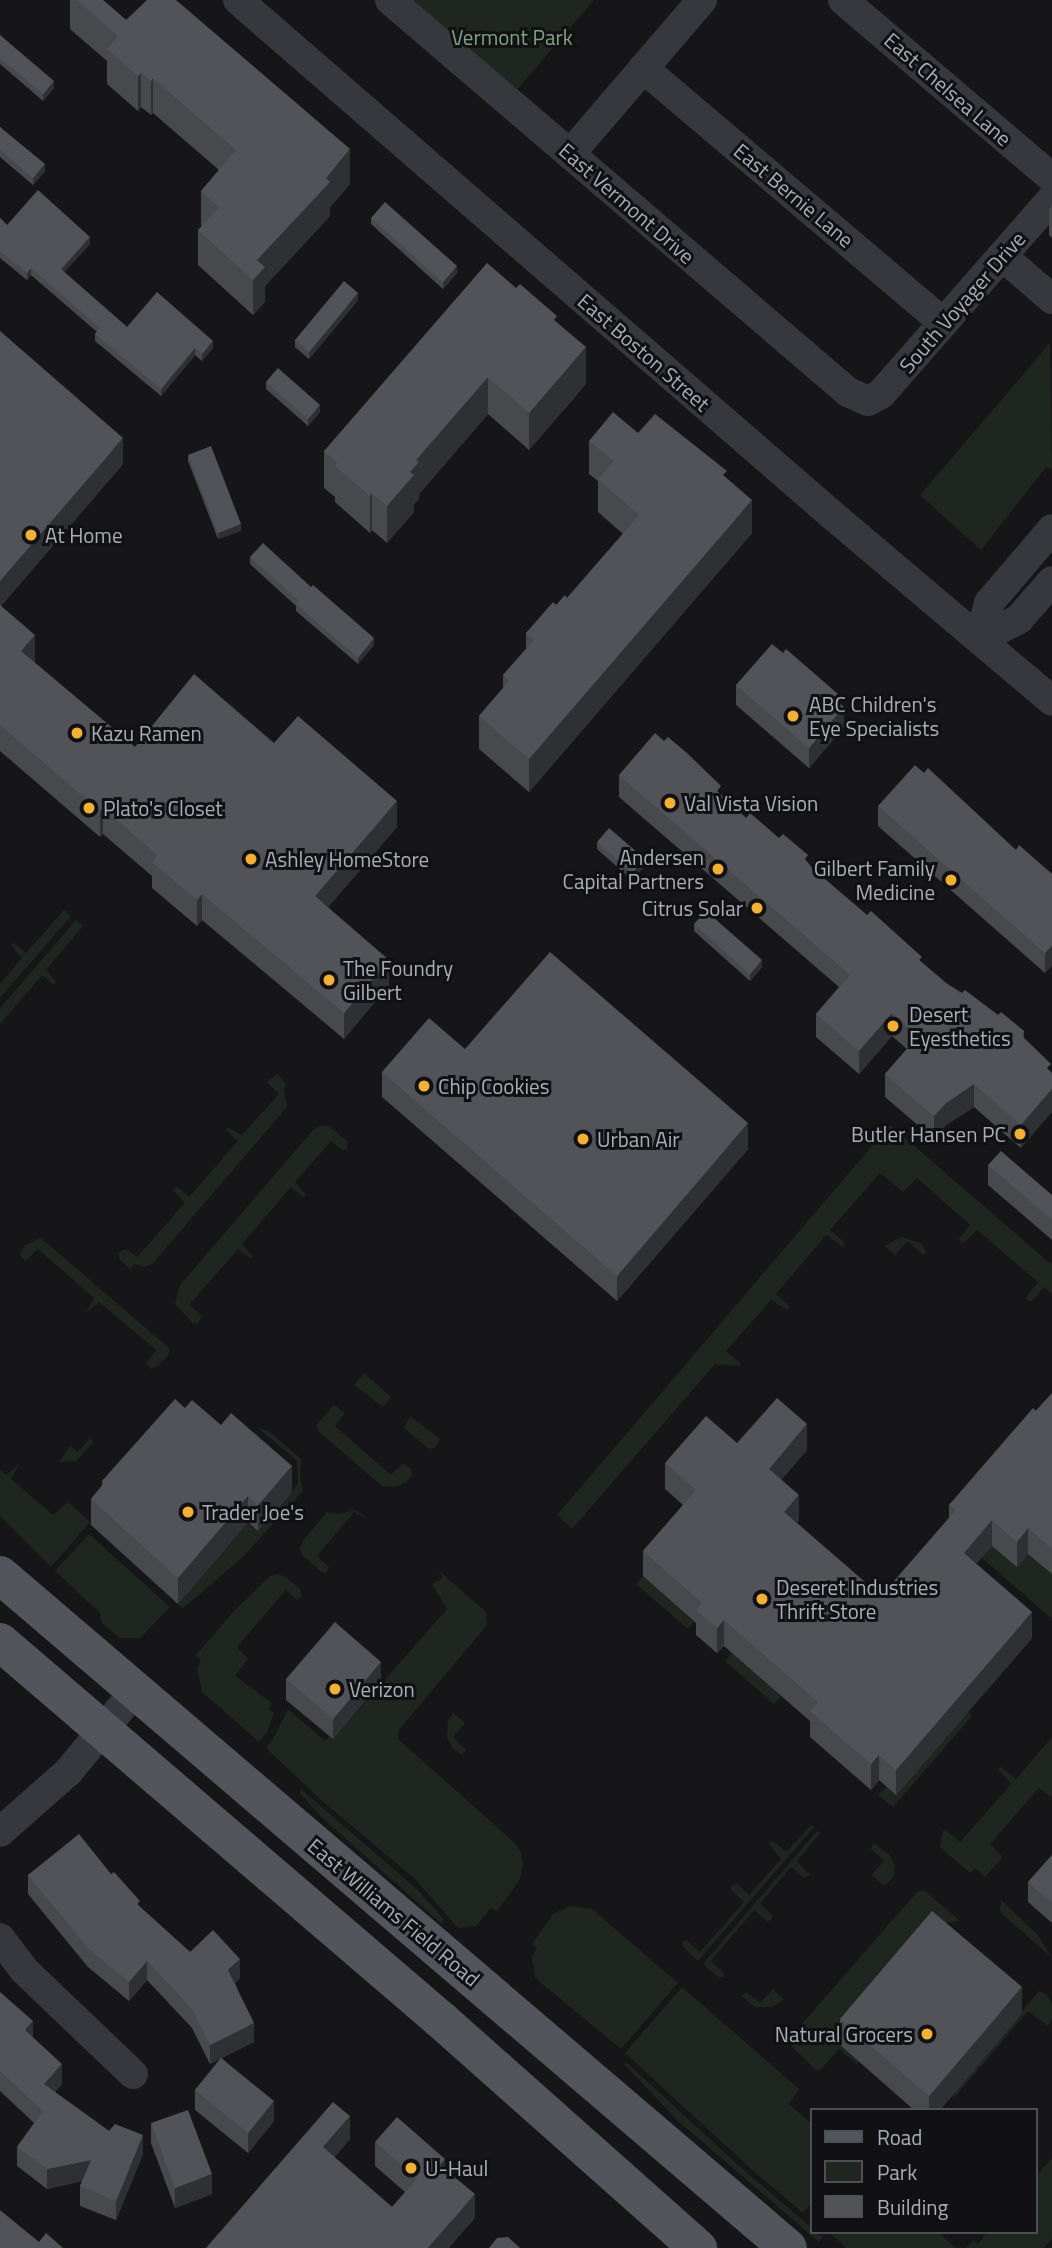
<!DOCTYPE html>
<style>
body{margin:0}
#map{position:relative;width:1052px;height:2248px;overflow:hidden;background:#161618;font-family:"Titillium Web",sans-serif}
div>[style]{position:absolute}
.green>*{inset:0;background:#1e261f}
.minor>*{height:30px;margin:-15px;padding:0 15px;transform-origin:15px;border-radius:15px;background:#37383d}
.major>*{height:38px;margin:-19px;padding:0 19px;transform-origin:19px;border-radius:19px;background:#53555c}
.wall>*{inset:0;background:#47494d}
.shaded-wall>*{inset:0;background:#2f3033}
.building>*{inset:0;background:#525359}
.dots>*{width:19px;height:19px;translate:-50% -50%;box-sizing:border-box;border:4px solid #111113;border-radius:50%}
span{translate:-50% -50%;white-space:nowrap;text-align:center;line-height:1.15;-webkit-text-stroke:6px #111113;paint-order:stroke}
.park-label{font-size:21px;color:#7fa381}
.street-label{font-size:21px;color:#a8adb8}
.poi-label{font-size:21px;color:#a8adb8}
.left{translate:0 -50%;text-align:left}
.right{translate:-100% -50%;text-align:right}
.legend{position:absolute;left:810px;top:2108px;width:228px;height:126px;box-sizing:border-box;background:#111113;border:2px solid #4d4f55;margin:0;padding:9px 12px;list-style:none;font-size:21px;color:#a8adb8}
.legend li{display:flex;align-items:center;gap:14px;height:35px}
.legend b{width:35px;border:2px solid #4d4f55}
</style>
<div id="map">
<div class="green">
<div style="clip-path:polygon(413px 0,594px 0,516px 91px)"></div>
<div style="clip-path:polygon(1050px 343px,1052px 470px,1046px 467px,981px 550px,920px 495px)"></div>
<div style="clip-path:polygon(64px 910px,71px 916px,0 998px,0 984px,22px 958px,11px 945px,14px 943px,26px 953px)"></div>
<div style="clip-path:polygon(76px 920px,83px 926px,46px 970px,57px 983px,53px 984px,42px 975px,0 1024px,0 1008px)"></div>
<div style="clip-path:polygon(277px 1074px,286px 1083px,284px 1090px,287px 1107px,152px 1264px,145px 1267px,135px 1264px,130px 1269px,120px 1260px,118px 1253px,126px 1249px,137px 1257px,185px 1203px,172px 1189px,178px 1187px,189px 1197px,238px 1141px,226px 1130px,227px 1127px,242px 1135px,279px 1094px,267px 1082px)"></div>
<div style="clip-path:polygon(890px 1125px,1052px 1265px,1052px 1294px,1044px 1287px,1032px 1301px,1028px 1301px,1026px 1297px,1038px 1282px,977px 1230px,965px 1242px,961px 1243px,959px 1239px,970px 1225px,917px 1178px,903px 1192px,880px 1173px,830px 1230px,844px 1242px,843px 1247px,826px 1235px,776px 1294px,789px 1306px,788px 1310px,771px 1300px,726px 1351px,740px 1363px,740px 1366px,715px 1364px,572px 1529px,557px 1515px)"></div>
<div style="clip-path:polygon(321px 1126px,329px 1126px,347px 1141px,347px 1149px,342px 1150px,331px 1141px,295px 1182px,306px 1195px,303px 1197px,291px 1187px,242px 1244px,253px 1257px,250px 1258px,238px 1249px,189px 1305px,202px 1316px,198px 1323px,193px 1323px,175px 1304px,180px 1285px,314px 1129px)"></div>
<div style="clip-path:polygon(901px 1237px,921px 1243px,926px 1252px,923px 1255px,908px 1241px,895px 1255px,884px 1246px)"></div>
<div style="clip-path:polygon(41px 1238px,169px 1348px,169px 1354px,157px 1367px,151px 1369px,146px 1363px,156px 1350px,99px 1302px,86px 1313px,94px 1298px,38px 1249px,26px 1261px,21px 1257px,20px 1253px,25px 1245px)"></div>
<div style="clip-path:polygon(364px 1373px,391px 1397px,383px 1407px,354px 1385px)"></div>
<div style="clip-path:polygon(334px 1405px,345px 1413px,335px 1426px,391px 1475px,403px 1463px,411px 1469px,412px 1475px,405px 1483px,395px 1487px,382px 1486px,318px 1431px,317px 1424px)"></div>
<div style="clip-path:polygon(410px 1416px,440px 1439px,435px 1448px,429px 1449px,404px 1428px)"></div>
<div style="clip-path:polygon(257px 1427px,270px 1432px,301px 1459px,300px 1478px,303px 1491px,242px 1558px,182px 1609px,178px 1604px,246px 1521px,258px 1531px,298px 1484px,297px 1461px)"></div>
<div style="clip-path:polygon(89px 1439px,93px 1440px,93px 1443px,76px 1461px,59px 1462px,70px 1446px,78px 1452px)"></div>
<div style="clip-path:polygon(20px 1463px,11px 1479px,53px 1515px,68px 1502px,90px 1522px,51px 1567px,0 1516px,0 1470px,6px 1475px)"></div>
<div style="clip-path:polygon(356px 1510px,369px 1520px,354px 1512px,317px 1556px,329px 1567px,326px 1573px,321px 1572px,302px 1555px,300px 1548px,304px 1539px,327px 1512px,339px 1514px)"></div>
<div style="clip-path:polygon(89px 1534px,170px 1607px,140px 1638px,120px 1638px,101px 1622px,100px 1613px,55px 1571px)"></div>
<div style="clip-path:polygon(992px 1546px,1028px 1554px,1052px 1574px,1052px 1619px,982px 1558px)"></div>
<div style="clip-path:polygon(438px 1570px,486px 1612px,487px 1625px,398px 1731px,398px 1739px,514px 1842px,520px 1850px,523px 1864px,520px 1879px,497px 1912px,491px 1908px,476px 1926px,458px 1928px,416px 1880px,320px 1799px,266px 1748px,273px 1739px,288px 1709px,325px 1741px,329px 1736px,333px 1739px,447px 1609px,432px 1584px,443px 1578px)"></div>
<div style="clip-path:polygon(277px 1574px,286px 1577px,300px 1589px,302px 1596px,297px 1600px,286px 1590px,237px 1647px,248px 1659px,235px 1676px,272px 1703px,269px 1709px,274px 1713px,267px 1733px,259px 1742px,202px 1692px,197px 1668px,201px 1660px,196px 1655px,234px 1611px,269px 1577px)"></div>
<div style="clip-path:polygon(643px 1576px,694px 1622px,688px 1629px,636px 1584px)"></div>
<div style="clip-path:polygon(732px 1653px,781px 1696px,774px 1704px,725px 1661px)"></div>
<div style="clip-path:polygon(968px 1712px,972px 1716px,893px 1807px,878px 1795px)"></div>
<div style="clip-path:polygon(453px 1713px,465px 1723px,453px 1737px,466px 1750px,462px 1755px,453px 1749px,447px 1737px,448px 1721px)"></div>
<div style="clip-path:polygon(1052px 1737px,1052px 1798px,1039px 1788px,990px 1844px,1001px 1855px,1001px 1859px,985px 1877px,975px 1868px,970px 1873px,940px 1847px,943px 1831px,945px 1830px,960px 1842px,1011px 1784px,998px 1769px,1001px 1767px,1016px 1779px)"></div>
<div style="clip-path:polygon(302px 1790px,418px 1890px,443px 1918px,443px 1925px,320px 1816px,299px 1792px)"></div>
<div style="clip-path:polygon(811px 1825px,814px 1827px,698px 1961px,683px 1947px,682px 1942px,686px 1940px,700px 1952px,744px 1902px,731px 1890px,731px 1886px,737px 1884px,749px 1895px,781px 1859px,768px 1843px,773px 1841px,786px 1852px)"></div>
<div style="clip-path:polygon(817px 1831px,820px 1833px,797px 1861px,810px 1875px,804px 1878px,791px 1867px,760px 1904px,772px 1915px,772px 1920px,767px 1921px,754px 1910px,711px 1961px,724px 1973px,723px 1977px,718px 1977px,703px 1964px)"></div>
<div style="clip-path:polygon(873px 1843px,889px 1854px,895px 1866px,893px 1877px,885px 1886px,871px 1875px,884px 1861px,871px 1849px)"></div>
<div style="clip-path:polygon(924px 1890px,960px 1921px,947px 1923px,943px 1941px,840px 2046px,859px 2062px,857px 2064px,839px 2049px,820px 2070px,816px 2070px,792px 2047px,794px 2033px,917px 1892px)"></div>
<div style="clip-path:polygon(1001px 1900px,1038px 1935px,1052px 1958px,1000px 1912px)"></div>
<div style="clip-path:polygon(570px 1906px,592px 1909px,678px 1983px,621px 2049px,535px 1978px,532px 1956px,537px 1948px,532px 1944px,553px 1914px)"></div>
<div style="clip-path:polygon(682px 1987px,799px 2089px,789px 2104px,812px 2124px,812px 2202px,803px 2213px,750px 2168px,625px 2053px)"></div>
<div style="clip-path:polygon(773px 1989px,784px 2000px,772px 2007px,755px 2007px,741px 1996px,746px 1992px,760px 2003px)"></div>
<div style="clip-path:polygon(1039px 1991px,1047px 1995px,1052px 2004px,1052px 2019px,1048px 2026px,1028px 2011px,952px 2100px,959px 2083px)"></div>
<div style="clip-path:polygon(627px 2063px,738px 2165px,812px 2228px,812px 2232px,823px 2236px,819px 2242px,677px 2120px,624px 2064px)"></div>
<div style="clip-path:polygon(1052px 2158px,1052px 2238px,1044px 2248px,966px 2248px,974px 2240px,978px 2244px,988px 2232px,1036px 2232px,1036px 2176px)"></div>
<div style="clip-path:polygon(828px 2232px,938px 2232px,956px 2248px,846px 2248px)"></div>
</div>
<div class="minor">
<div style="left:238px;top:0;width:785px;rotate:40.92deg"></div>
<div style="left:831px;top:514px;width:289px;rotate:40.2deg"></div>
<div style="left:390px;top:0;width:603px;rotate:40.56deg"></div>
<div style="left:848px;top:392px;width:22px;rotate:24deg"></div>
<div style="left:868px;top:401px;width:15px;rotate:-28deg"></div>
<div style="left:881px;top:394px;width:259px;rotate:-48.8deg"></div>
<div style="left:843px;top:0;width:275px;rotate:40.4deg"></div>
<div style="left:643px;top:68px;width:394px;rotate:40.3deg"></div>
<div style="left:570px;top:154px;width:203px;rotate:-49.4deg"></div>
<div style="left:1002px;top:256px;width:66px;rotate:40.7deg"></div>
<div style="left:980px;top:639px;width:37px;rotate:-76deg"></div>
<div style="left:989px;top:603px;width:97px;rotate:-49.6deg"></div>
<div style="left:980px;top:639px;width:44px;rotate:-27.1deg"></div>
<div style="left:1019px;top:619px;width:50px;rotate:-49deg"></div>
<div style="left:0;top:1832px;width:91px;rotate:-41.4deg"></div>
<div style="left:68px;top:1772px;width:105px;rotate:-50.4deg"></div>
<div style="left:0;top:1938px;width:39px;rotate:53deg"></div>
<div style="left:23px;top:1969px;width:152px;rotate:43.7deg"></div>
</div>
<div class="major">
<div style="left:0;top:1575px;width:1036px;rotate:40.5deg"></div>
<div style="left:0;top:1642px;width:581px;rotate:40.6deg"></div>
<div style="left:441px;top:2020px;width:344px;rotate:41.6deg"></div>
</div>
<div class="wall">
<div style="clip-path:polygon(70px 0,103px 0,126px 20px,350px 184px,330px 207px,330px 216px,265px 286px,265px 302px,253px 315px,198px 265px,198px 230px,202px 227px,201px 226px,201px 191px,219px 170px,153px 113px,151px 115px,141px 107px,138px 111px,107px 84px,107px 61px,70px 29px)"></div>
<div style="clip-path:polygon(0 35px,54px 88px,43px 101px,0 64px)"></div>
<div style="clip-path:polygon(0 127px,45px 171px,33px 185px,0 157px)"></div>
<div style="clip-path:polygon(1052px 205px,1052px 238px,1049px 235px,1049px 209px)"></div>
<div style="clip-path:polygon(0 218px,7px 225px,90px 244px,64px 272px,127px 327px,213px 348px,202px 361px,195px 355px,161px 396px,95px 341px,95px 334px,97px 332px,31px 275px,27px 280px,0 258px)"></div>
<div style="clip-path:polygon(371px 218px,457px 273px,443px 289px,371px 224px)"></div>
<div style="clip-path:polygon(516px 288px,586px 384px,529px 450px,488px 414px,419px 494px,419px 499px,414px 504px,414px 512px,387px 543px,372px 530px,370px 533px,335px 502px,335px 497px,324px 488px,324px 451px)"></div>
<div style="clip-path:polygon(358px 300px,309px 359px,295px 347px,295px 340px)"></div>
<div style="clip-path:polygon(0 331px,123px 464px,1px 606px,35px 661px,34px 662px,135px 747px,274px 743px,397px 827px,328px 907px,389px 985px,344px 1039px,202px 920px,197px 926px,152px 888px,152px 876px,103px 834px,100px 837px,0 751px)"></div>
<div style="clip-path:polygon(266px 382px,320px 412px,308px 426px,266px 389px)"></div>
<div style="clip-path:polygon(638px 433px,727px 479px,752px 533px,529px 792px,479px 749px,479px 716px,503px 688px,503px 675px,526px 649px,526px 633px,556px 605px,567px 598px,623px 534px,598px 512px,598px 481px,589px 474px,589px 441px)"></div>
<div style="clip-path:polygon(188px 455px,241px 531px,218px 539px,188px 461px)"></div>
<div style="clip-path:polygon(250px 557px,374px 645px,358px 664px,296px 611px,296px 606px,250px 564px)"></div>
<div style="clip-path:polygon(736px 685px,844px 727px,809px 768px,736px 705px)"></div>
<div style="clip-path:polygon(664px 741px,746px 818px,808px 863px,812px 868px,946px 983px,1024px 1031px,1021px 1148px,974px 1107px,946px 1125px,934px 1139px,885px 1097px,885px 1074px,907px 1049px,892px 1036px,859px 1074px,816px 1037px,816px 1014px,839px 987px,619px 797px,619px 775px)"></div>
<div style="clip-path:polygon(878px 806px,1016px 850px,1052px 874px,1045px 973px,878px 826px)"></div>
<div style="clip-path:polygon(597px 842px,645px 866px,632px 880px,597px 849px)"></div>
<div style="clip-path:polygon(694px 924px,762px 967px,750px 981px,694px 931px)"></div>
<div style="clip-path:polygon(465px 1049px,748px 1149px,617px 1301px,382px 1097px,382px 1072px)"></div>
<div style="clip-path:polygon(988px 1165px,1052px 1195px,1052px 1240px,988px 1185px)"></div>
<div style="clip-path:polygon(1052px 1393px,1052px 1574px,1028px 1554px,1017px 1567px,992px 1546px,976px 1564px,1032px 1638px,896px 1795px,879px 1780px,871px 1790px,810px 1737px,810px 1721px,724px 1646px,717px 1653px,696px 1635px,696px 1623px,643px 1576px,643px 1551px,683px 1505px,665px 1489px,665px 1463px,737px 1443px,807px 1450px,781px 1480px,799px 1520px,797px 1523px,881px 1596px,949px 1518px,949px 1505px)"></div>
<div style="clip-path:polygon(185px 1408px,292px 1492px,258px 1531px,248px 1522px,178px 1604px,91px 1525px,91px 1499px,102px 1486px,102px 1481px)"></div>
<div style="clip-path:polygon(286px 1679px,381px 1682px,333px 1739px,286px 1700px)"></div>
<div style="clip-path:polygon(1052px 1855px,1052px 1923px,1028px 1902px,1028px 1882px)"></div>
<div style="clip-path:polygon(111px 1874px,140px 1907px,190px 1952px,240px 1978px,235px 1983px,254px 2042px,222px 2058px,274px 2121px,248px 2153px,195px 2110px,195px 2090px,220px 2059px,210px 2064px,192px 2028px,147px 1980px,129px 2001px,88px 1967px,28px 1894px,28px 1875px)"></div>
<div style="clip-path:polygon(0 1992px,33px 2038px,62px 2084px,55px 2092px,109px 2131px,143px 2154px,116px 2220px,80px 2206px,80px 2186px,82px 2181px,47px 2189px,17px 2166px,17px 2147px,34px 2123px,0 2091px)"></div>
<div style="clip-path:polygon(1022px 2013px,940px 2110px,914px 2110px,840px 2045px,840px 2019px)"></div>
<div style="clip-path:polygon(151px 2123px,212px 2194px,175px 2208px,151px 2143px)"></div>
<div style="clip-path:polygon(350px 2139px,334px 2157px,392px 2207px,405px 2192px,375px 2166px,375px 2142px,445px 2169px,475px 2218px,206px 2248px)"></div>
</div>
<div class="shaded-wall">
<div style="clip-path:polygon(141px 73px,141px 107px,138px 111px,138px 76px)"></div>
<div style="clip-path:polygon(153px 78px,153px 113px,151px 115px,151px 81px)"></div>
<div style="clip-path:polygon(54px 81px,54px 88px,43px 101px,43px 94px)"></div>
<div style="clip-path:polygon(350px 149px,350px 184px,330px 207px,330px 216px,265px 286px,265px 302px,253px 315px,253px 280px,257px 260px)"></div>
<div style="clip-path:polygon(45px 164px,45px 171px,33px 185px,33px 178px)"></div>
<div style="clip-path:polygon(90px 237px,90px 244px,61px 276px,61px 269px)"></div>
<div style="clip-path:polygon(457px 266px,457px 273px,443px 289px,443px 282px)"></div>
<div style="clip-path:polygon(31px 268px,31px 275px,27px 280px,27px 273px)"></div>
<div style="clip-path:polygon(358px 293px,358px 300px,309px 359px,309px 352px)"></div>
<div style="clip-path:polygon(213px 341px,213px 348px,202px 361px,202px 354px)"></div>
<div style="clip-path:polygon(586px 347px,586px 384px,529px 450px,529px 413px)"></div>
<div style="clip-path:polygon(195px 348px,195px 355px,161px 396px,161px 389px)"></div>
<div style="clip-path:polygon(488px 377px,488px 414px,419px 494px,419px 499px,414px 504px,414px 512px,387px 543px,387px 506px,410px 472px,416px 460px)"></div>
<div style="clip-path:polygon(320px 405px,320px 412px,308px 426px,308px 419px)"></div>
<div style="clip-path:polygon(123px 438px,123px 464px,0 607px,0 581px)"></div>
<div style="clip-path:polygon(372px 493px,372px 530px,370px 533px,370px 496px)"></div>
<div style="clip-path:polygon(752px 500px,752px 533px,529px 792px,529px 759px)"></div>
<div style="clip-path:polygon(241px 524px,241px 531px,218px 539px,218px 533px)"></div>
<div style="clip-path:polygon(35px 635px,35px 661px,21px 677px,21px 651px)"></div>
<div style="clip-path:polygon(374px 638px,374px 645px,358px 664px,358px 658px)"></div>
<div style="clip-path:polygon(844px 707px,844px 727px,809px 768px,809px 748px)"></div>
<div style="clip-path:polygon(397px 801px,397px 827px,315px 922px,315px 896px)"></div>
<div style="clip-path:polygon(103px 808px,103px 834px,100px 837px,100px 811px)"></div>
<div style="clip-path:polygon(645px 859px,645px 866px,632px 880px,632px 873px)"></div>
<div style="clip-path:polygon(202px 894px,202px 920px,197px 926px,197px 900px)"></div>
<div style="clip-path:polygon(1052px 946px,1052px 966px,1045px 973px,1045px 953px)"></div>
<div style="clip-path:polygon(389px 960px,389px 985px,344px 1039px,344px 1013px)"></div>
<div style="clip-path:polygon(762px 960px,762px 967px,750px 981px,750px 974px)"></div>
<div style="clip-path:polygon(892px 1013px,892px 1036px,859px 1074px,859px 1051px)"></div>
<div style="clip-path:polygon(974px 1084px,974px 1107px,946px 1125px,934px 1139px,934px 1116px,946px 1103px)"></div>
<div style="clip-path:polygon(1052px 1089px,1052px 1112px,1021px 1148px,1021px 1125px)"></div>
<div style="clip-path:polygon(748px 1123px,748px 1149px,617px 1301px,617px 1276px)"></div>
<div style="clip-path:polygon(807px 1424px,807px 1450px,769px 1494px,769px 1469px)"></div>
<div style="clip-path:polygon(292px 1466px,292px 1492px,258px 1531px,258px 1505px)"></div>
<div style="clip-path:polygon(799px 1495px,799px 1520px,784px 1537px,784px 1512px)"></div>
<div style="clip-path:polygon(248px 1496px,248px 1522px,178px 1604px,178px 1578px)"></div>
<div style="clip-path:polygon(992px 1520px,992px 1546px,964px 1578px,964px 1553px)"></div>
<div style="clip-path:polygon(1028px 1528px,1028px 1554px,1017px 1567px,1017px 1542px)"></div>
<div style="clip-path:polygon(1032px 1612px,1032px 1638px,896px 1795px,896px 1770px)"></div>
<div style="clip-path:polygon(724px 1620px,724px 1646px,717px 1653px,717px 1628px)"></div>
<div style="clip-path:polygon(381px 1662px,381px 1682px,333px 1739px,333px 1719px)"></div>
<div style="clip-path:polygon(879px 1755px,879px 1780px,871px 1790px,871px 1764px)"></div>
<div style="clip-path:polygon(240px 1959px,240px 1978px,228px 1989px,228px 1970px)"></div>
<div style="clip-path:polygon(147px 1961px,147px 1980px,129px 2001px,129px 1982px)"></div>
<div style="clip-path:polygon(1022px 1987px,1022px 2013px,940px 2110px,929px 2110px,929px 2096px)"></div>
<div style="clip-path:polygon(33px 2021px,33px 2040px,25px 2030px)"></div>
<div style="clip-path:polygon(254px 2023px,254px 2042px,210px 2064px,210px 2045px)"></div>
<div style="clip-path:polygon(62px 2064px,62px 2084px,44px 2103px,44px 2084px)"></div>
<div style="clip-path:polygon(274px 2101px,274px 2121px,248px 2153px,248px 2133px)"></div>
<div style="clip-path:polygon(350px 2116px,350px 2139px,323px 2171px,323px 2147px)"></div>
<div style="clip-path:polygon(143px 2135px,143px 2154px,116px 2220px,116px 2201px)"></div>
<div style="clip-path:polygon(445px 2159px,445px 2183px,440px 2165px)"></div>
<div style="clip-path:polygon(91px 2160px,91px 2179px,47px 2189px,47px 2169px)"></div>
<div style="clip-path:polygon(212px 2174px,212px 2194px,175px 2208px,175px 2188px)"></div>
<div style="clip-path:polygon(475px 2194px,475px 2218px,449px 2248px,428px 2248px)"></div>
</div>
<div class="building">
<div style="clip-path:polygon(77px 0,103px 0,126px 20px,147px 0,176px 0,350px 149px,326px 178px,330px 182px,257px 260px,265px 267px,253px 280px,198px 230px,219px 207px,201px 191px,236px 150px,153px 78px,151px 81px,141px 73px,138px 76px,107px 49px,118px 36px)"></div>
<div style="clip-path:polygon(0 35px,54px 81px,43px 94px,0 58px)"></div>
<div style="clip-path:polygon(0 127px,45px 164px,33px 178px,0 150px)"></div>
<div style="clip-path:polygon(38px 190px,90px 237px,61px 269px,127px 327px,157px 292px,213px 341px,202px 354px,195px 348px,161px 389px,95px 334px,100px 328px,31px 268px,27px 273px,0 251px,0 218px,7px 225px)"></div>
<div style="clip-path:polygon(385px 202px,457px 266px,443px 282px,371px 218px)"></div>
<div style="clip-path:polygon(487px 263px,516px 288px,520px 284px,557px 316px,554px 320px,586px 347px,529px 413px,488px 377px,416px 460px,419px 462px,410px 472px,414px 475px,387px 506px,372px 493px,370px 496px,335px 466px,337px 463px,324px 451px)"></div>
<div style="clip-path:polygon(344px 281px,358px 293px,309px 352px,295px 340px)"></div>
<div style="clip-path:polygon(0 331px,123px 438px,0 581px)"></div>
<div style="clip-path:polygon(278px 368px,320px 405px,308px 419px,266px 382px)"></div>
<div style="clip-path:polygon(613px 412px,638px 433px,655px 414px,727px 471px,723px 475px,752px 500px,529px 759px,479px 716px,509px 681px,503px 675px,534px 640px,526px 633px,553px 602px,556px 605px,565px 595px,567px 598px,639px 515px,598px 479px,614px 461px,589px 441px)"></div>
<div style="clip-path:polygon(211px 446px,241px 524px,218px 533px,188px 455px)"></div>
<div style="clip-path:polygon(263px 543px,311px 587px,313px 585px,374px 638px,358px 658px,296px 604px,299px 601px,250px 557px)"></div>
<div style="clip-path:polygon(0 605px,35px 635px,21px 651px,135px 747px,194px 674px,274px 743px,298px 716px,397px 801px,315px 896px,389px 960px,344px 1013px,202px 894px,197px 900px,152px 862px,157px 855px,103px 808px,100px 811px,0 725px)"></div>
<div style="clip-path:polygon(772px 644px,783px 653px,786px 649px,838px 694px,834px 698px,844px 707px,809px 748px,736px 685px)"></div>
<div style="clip-path:polygon(655px 733px,664px 741px,668px 737px,688px 754px,721px 786px,717px 791px,746px 818px,750px 813px,779px 838px,783px 834px,808px 855px,805px 859px,812px 868px,867px 915px,871px 911px,922px 957px,919px 960px,946px 983px,961px 994px,965px 990px,998px 1015px,1001px 1012px,1024px 1031px,1021px 1035px,1051px 1064px,1047px 1068px,1052px 1073px,1052px 1089px,1021px 1125px,974px 1084px,946px 1103px,934px 1116px,885px 1074px,918px 1036px,892px 1013px,859px 1051px,816px 1014px,850px 975px,619px 775px)"></div>
<div style="clip-path:polygon(915px 765px,924px 773px,928px 768px,1016px 850px,1019px 845px,1052px 874px,1052px 946px,1045px 953px,878px 806px)"></div>
<div style="clip-path:polygon(609px 828px,645px 859px,632px 873px,597px 842px)"></div>
<div style="clip-path:polygon(706px 911px,762px 960px,750px 974px,694px 924px)"></div>
<div style="clip-path:polygon(550px 952px,748px 1123px,617px 1276px,382px 1072px,429px 1018px,465px 1049px)"></div>
<div style="clip-path:polygon(1001px 1151px,1052px 1195px,1052px 1220px,988px 1165px)"></div>
<div style="clip-path:polygon(1052px 1393px,1052px 1549px,1028px 1528px,1017px 1542px,992px 1520px,964px 1553px,1032px 1612px,896px 1770px,879px 1755px,871px 1764px,810px 1711px,818px 1702px,724px 1620px,717px 1628px,696px 1610px,702px 1603px,643px 1551px,696px 1490px,665px 1463px,706px 1416px,737px 1443px,777px 1398px,807px 1424px,769px 1469px,799px 1495px,784px 1512px,881px 1596px,956px 1510px,949px 1505px,1033px 1408px,1036px 1411px)"></div>
<div style="clip-path:polygon(175px 1399px,185px 1408px,192px 1400px,221px 1425px,231px 1413px,292px 1466px,258px 1505px,248px 1496px,178px 1578px,91px 1499px,104px 1483px,102px 1481px)"></div>
<div style="clip-path:polygon(335px 1622px,381px 1662px,333px 1719px,286px 1679px)"></div>
<div style="clip-path:polygon(79px 1834px,111px 1874px,114px 1872px,140px 1901px,137px 1904px,190px 1952px,213px 1930px,240px 1959px,228px 1970px,254px 2023px,210px 2045px,192px 2009px,147px 1961px,129px 1982px,88px 1948px,28px 1875px)"></div>
<div style="clip-path:polygon(1052px 1855px,1052px 1903px,1028px 1882px)"></div>
<div style="clip-path:polygon(932px 1911px,1022px 1987px,929px 2096px,840px 2019px)"></div>
<div style="clip-path:polygon(0 1992px,33px 2021px,25px 2030px,62px 2064px,44px 2084px,109px 2131px,115px 2124px,143px 2135px,116px 2201px,80px 2186px,91px 2160px,47px 2169px,17px 2147px,43px 2111px,0 2071px)"></div>
<div style="clip-path:polygon(221px 2058px,274px 2101px,248px 2133px,195px 2090px)"></div>
<div style="clip-path:polygon(333px 2102px,350px 2116px,323px 2147px,392px 2207px,417px 2179px,375px 2142px,397px 2117px,445px 2159px,440px 2165px,475px 2194px,428px 2248px,206px 2248px)"></div>
<div style="clip-path:polygon(188px 2110px,212px 2174px,175px 2188px,151px 2123px)"></div>
<div style="clip-path:polygon(0 2210px,39px 2242px,46px 2233px,63px 2248px,0 2248px)"></div>
<div style="clip-path:polygon(508px 2237px,520px 2248px,489px 2248px,497px 2238px)"></div>
</div>
<div class="dots">
<div style="left:31px;top:535px;background:#f2b134"></div>
<div style="left:793px;top:716px;background:#f2b134"></div>
<div style="left:77px;top:733px;background:#f2b134"></div>
<div style="left:670px;top:803px;background:#f2b134"></div>
<div style="left:89px;top:808px;background:#f2b134"></div>
<div style="left:251px;top:859px;background:#f2b134"></div>
<div style="left:718px;top:869px;background:#f2b134"></div>
<div style="left:951px;top:880px;background:#f2b134"></div>
<div style="left:757px;top:908px;background:#f2b134"></div>
<div style="left:329px;top:980px;background:#f2b134"></div>
<div style="left:893px;top:1026px;background:#f2b134"></div>
<div style="left:424px;top:1086px;background:#f2b134"></div>
<div style="left:1020px;top:1134px;background:#f2b134"></div>
<div style="left:583px;top:1139px;background:#f2b134"></div>
<div style="left:188px;top:1512px;background:#f2b134"></div>
<div style="left:762px;top:1599px;background:#f2b134"></div>
<div style="left:335px;top:1689px;background:#f2b134"></div>
<div style="left:927px;top:2034px;background:#f2b134"></div>
<div style="left:411px;top:2168px;background:#f2b134"></div>
</div>
<div class="park-label">
<span style="left:512px;top:37px">Vermont Park</span>
</div>
<div class="street-label">
<span style="left:948px;top:89px;rotate:41deg">East Chelsea Lane</span>
<span style="left:794px;top:195px;rotate:40deg">East Bernie Lane</span>
<span style="left:627px;top:203px;rotate:41deg">East Vermont Drive</span>
<span style="left:962px;top:302px;rotate:-49deg">South Voyager Drive</span>
<span style="left:644px;top:352px;rotate:41deg">East Boston Street</span>
<span style="left:394px;top:1912px;rotate:40deg">East Williams Field Road</span>
</div>
<div class="poi-label">
<span class="left" style="left:45px;top:535px">At Home</span>
<span class="left" style="left:809px;top:716px">ABC Children's<br>Eye Specialists</span>
<span class="left" style="left:91px;top:733px">Kazu Ramen</span>
<span class="left" style="left:684px;top:803px">Val Vista Vision</span>
<span class="left" style="left:103px;top:808px">Plato's Closet</span>
<span class="right" style="left:704px;top:869px">Andersen<br>Capital Partners</span>
<span class="left" style="left:265px;top:859px">Ashley HomeStore</span>
<span class="right" style="left:935px;top:880px">Gilbert Family<br>Medicine</span>
<span class="right" style="left:743px;top:908px">Citrus Solar</span>
<span class="left" style="left:343px;top:980px">The Foundry<br>Gilbert</span>
<span class="left" style="left:909px;top:1026px">Desert<br>Eyesthetics</span>
<span class="left" style="left:438px;top:1086px">Chip Cookies</span>
<span class="right" style="left:1006px;top:1134px">Butler Hansen PC</span>
<span class="left" style="left:597px;top:1139px">Urban Air</span>
<span class="left" style="left:202px;top:1512px">Trader Joe's</span>
<span class="left" style="left:776px;top:1599px">Deseret Industries<br>Thrift Store</span>
<span class="left" style="left:349px;top:1689px">Verizon</span>
<span class="right" style="left:913px;top:2034px">Natural Grocers</span>
<span class="left" style="left:425px;top:2168px">U-Haul</span>
</div>
<ul class="legend">
<li><b style="height:9px;background:#53555c"></b>Road</li>
<li><b style="height:19px;background:#1e261f"></b>Park</li>
<li><b style="height:19px;background:#525359"></b>Building</li>
</ul>
</div>
